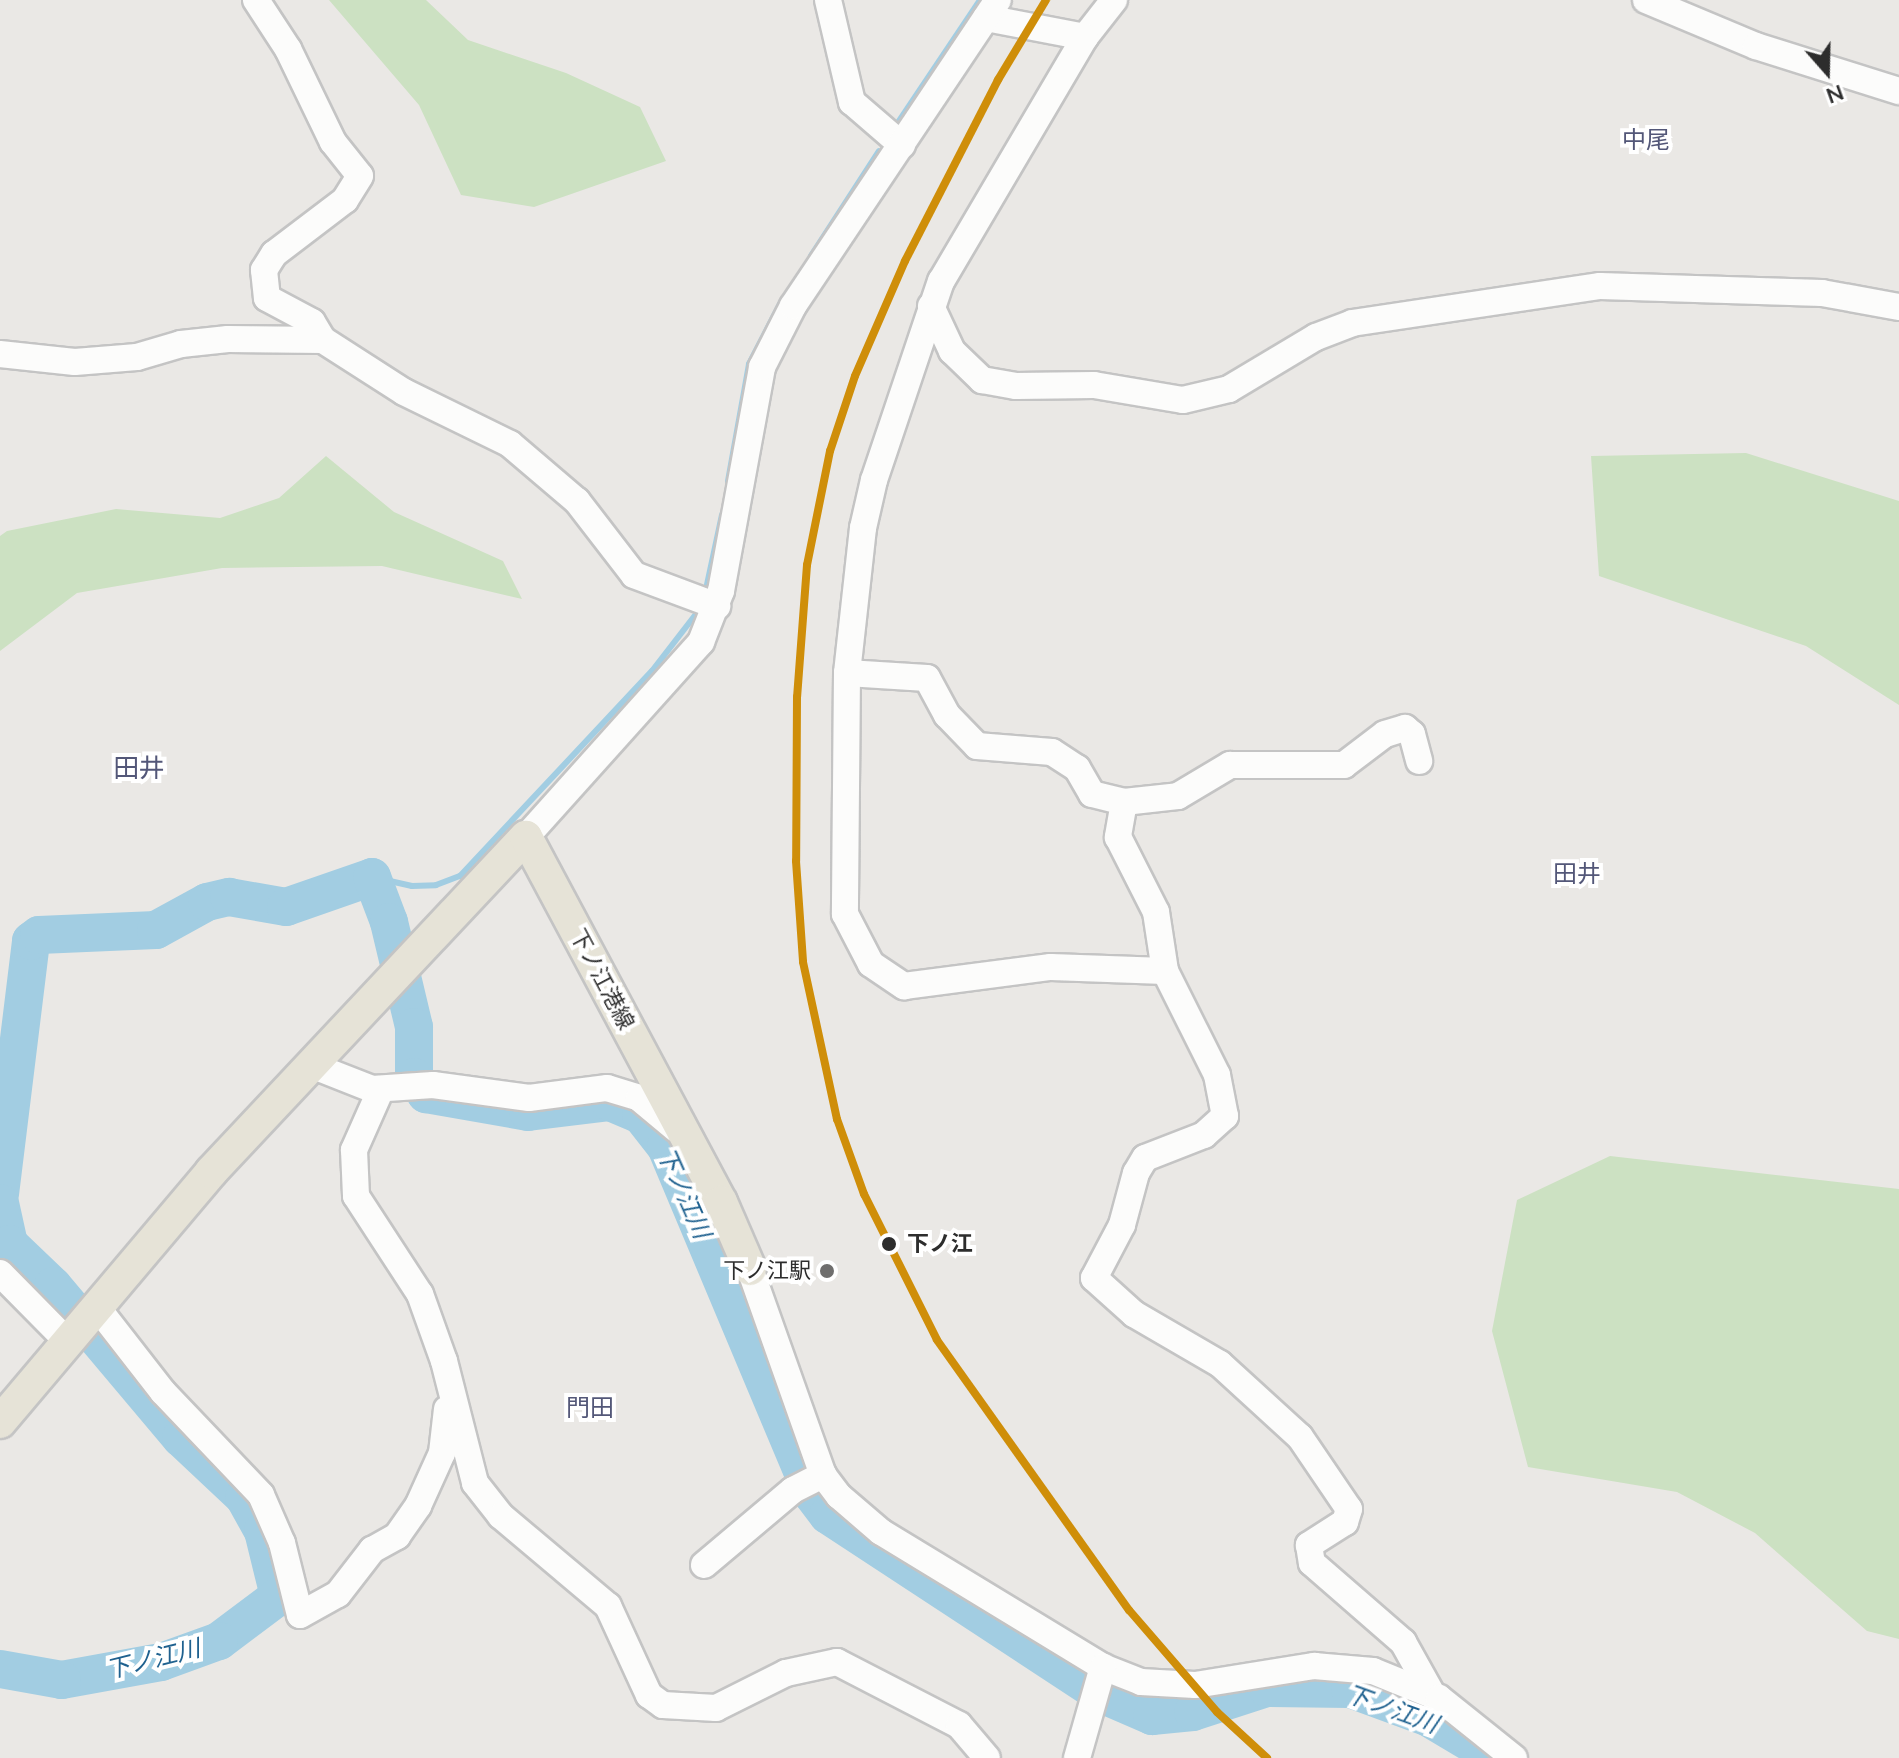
<!DOCTYPE html>
<meta charset="utf-8">
<style>
body{margin:0}
#map{position:relative;width:1899px;height:1758px;overflow:hidden;background:#eae8e5;font-family:Mulish,"Noto Sans JP",sans-serif}
div>[style]{position:absolute}
.green>*{inset:0;background:#cce1c2}
.stream>*{height:6px;margin:-3px;padding:0 3px;transform-origin:3px;border-radius:3px;background:#a2cde2}
.river>*{height:38px;margin:-19px;padding:0 19px;transform-origin:19px;border-radius:19px;background:#a2cde2}
.roads{filter:drop-shadow(2px 0 #c4c4c4) drop-shadow(-2px 0 #c4c4c4) drop-shadow(0 2px #c4c4c4) drop-shadow(0 -2px #c4c4c4)}
.minor>*{height:26px;margin:-13px;padding:0 13px;transform-origin:13px;border-radius:13px;background:#fcfcfb}
.major>*{height:32px;margin:-16px;padding:0 16px;transform-origin:16px;border-radius:16px;background:#e6e3d7}
.rail-1>*{height:8px;margin:-4px;padding:0 4px;transform-origin:4px;border-radius:4px;background:#cf8e09}
.dots>*{width:22px;height:22px;translate:-50% -50%;box-sizing:border-box;border:4px solid #fff;border-radius:50%}
span{translate:-50% -50%;white-space:nowrap;text-align:center;line-height:1.15;-webkit-text-stroke:8px #fff;paint-order:stroke}
.street-label{font-size:22px;color:#2d2d2d}
.stop-label{font-size:22px;color:#2d2d2d;font-weight:700}
.left{translate:0 -50%;text-align:left}
.poi-label{font-size:22px;color:#2d2d2d}
.right{translate:-100% -50%;text-align:right}
.neighbourhood-label{font-size:24px;color:#535778}
.water-label{font-size:24px;color:#1f618f;font-style:italic}
.quarter-label{font-size:26px;color:#535778}
.north{position:absolute;left:1787px;top:32px;width:80px;height:80px;-webkit-text-stroke:6px #fff;paint-order:stroke;rotate:160deg;font-size:22px;font-weight:700;line-height:32px;text-align:center;color:#2d2d2d}
.north::after{content:'';display:block;margin:auto;width:28px;height:36px;background:#2d2d2d;clip-path:polygon(50% 0,100% 100%,50% 72%,0 100%)}
</style>
<div id="map">
<div class="green">
<div style="clip-path:polygon(329px 0,426px 0,468px 40px,566px 73px,640px 107px,666px 161px,534px 207px,461px 195px,419px 105px)"></div>
<div style="clip-path:polygon(1746px 453px,1899px 501px,1899px 705px,1806px 646px,1599px 576px,1591px 456px)"></div>
<div style="clip-path:polygon(326px 456px,394px 512px,503px 561px,522px 599px,382px 566px,222px 568px,77px 593px,0 651px,0 536px,7px 531px,116px 509px,220px 518px,279px 498px)"></div>
<div style="clip-path:polygon(1610px 1156px,1899px 1189px,1899px 1639px,1867px 1631px,1755px 1533px,1677px 1492px,1528px 1467px,1492px 1331px,1517px 1200px)"></div>
</div>
<div class="stream">
<div style="left:893px;top:130px;width:156px;rotate:-56.2deg"></div>
<div style="left:811px;top:256px;width:125px;rotate:-57.1deg"></div>
<div style="left:728px;top:481px;width:119px;rotate:-79.8deg"></div>
<div style="left:749px;top:364px;width:70px;rotate:-62.7deg"></div>
<div style="left:705px;top:594px;width:81px;rotate:-77.9deg"></div>
<div style="left:372px;top:877px;width:41px;rotate:12.7deg"></div>
<div style="left:412px;top:886px;width:24px;rotate:-2deg"></div>
<div style="left:436px;top:885px;width:26px;rotate:-21deg"></div>
<div style="left:460px;top:876px;width:281px;rotate:-46.9deg"></div>
<div style="left:652px;top:671px;width:78px;rotate:-52.3deg"></div>
</div>
<div class="river">
<div style="left:0;top:1194px;width:255px;rotate:-83deg"></div>
<div style="left:31px;top:941px;width:10px;rotate:-37deg"></div>
<div style="left:39px;top:935px;width:117px;rotate:-2.4deg"></div>
<div style="left:156px;top:930px;width:58px;rotate:-28.8deg"></div>
<div style="left:207px;top:902px;width:23px;rotate:-13deg"></div>
<div style="left:229px;top:897px;width:58px;rotate:10deg"></div>
<div style="left:286px;top:907px;width:91px;rotate:-19.2deg"></div>
<div style="left:372px;top:877px;width:48px;rotate:69.3deg"></div>
<div style="left:389px;top:922px;width:108px;rotate:76.6deg"></div>
<div style="left:414px;top:1027px;width:50px;rotate:90deg"></div>
<div style="left:414px;top:1077px;width:21px;rotate:55deg"></div>
<div style="left:426px;top:1094px;width:104px;rotate:10deg"></div>
<div style="left:528px;top:1112px;width:83px;rotate:-7deg"></div>
<div style="left:610px;top:1102px;width:34px;rotate:23deg"></div>
<div style="left:641px;top:1115px;width:41px;rotate:52deg"></div>
<div style="left:666px;top:1147px;width:376px;rotate:67.2deg"></div>
<div style="left:812px;top:1494px;width:26px;rotate:53deg"></div>
<div style="left:828px;top:1515px;width:324px;rotate:33.3deg"></div>
<div style="left:1099px;top:1693px;width:58px;rotate:23.5deg"></div>
<div style="left:1152px;top:1716px;width:41px;rotate:-5.6deg"></div>
<div style="left:1193px;top:1712px;width:78px;rotate:-18deg"></div>
<div style="left:1267px;top:1688px;width:83px;rotate:0.7deg"></div>
<div style="left:1350px;top:1689px;width:82px;rotate:20deg"></div>
<div style="left:1427px;top:1717px;width:80px;rotate:30.7deg"></div>
<div style="left:0;top:1203px;width:42px;rotate:77.6deg"></div>
<div style="left:9px;top:1244px;width:61px;rotate:43.7deg"></div>
<div style="left:53px;top:1286px;width:199px;rotate:49.9deg"></div>
<div style="left:181px;top:1438px;width:86px;rotate:43.1deg"></div>
<div style="left:244px;top:1497px;width:39px;rotate:61deg"></div>
<div style="left:263px;top:1531px;width:67px;rotate:76.2deg"></div>
<div style="left:279px;top:1596px;width:75px;rotate:143.1deg"></div>
<div style="left:219px;top:1641px;width:62px;rotate:160.1deg"></div>
<div style="left:161px;top:1662px;width:101px;rotate:169.7deg"></div>
<div style="left:62px;top:1680px;width:63px;rotate:-169.9deg"></div>
</div>
<div class="roads">
<div class="minor">
<div style="left:256px;top:0;width:59px;rotate:56.9deg"></div>
<div style="left:288px;top:49px;width:103px;rotate:64.2deg"></div>
<div style="left:333px;top:142px;width:43px;rotate:51.5deg"></div>
<div style="left:360px;top:176px;width:28px;rotate:122deg"></div>
<div style="left:345px;top:200px;width:89px;rotate:142.7deg"></div>
<div style="left:274px;top:254px;width:19px;rotate:122deg"></div>
<div style="left:264px;top:270px;width:28px;rotate:84deg"></div>
<div style="left:267px;top:298px;width:51px;rotate:28.1deg"></div>
<div style="left:312px;top:322px;width:21px;rotate:59deg"></div>
<div style="left:828px;top:0;width:105px;rotate:76.8deg"></div>
<div style="left:852px;top:102px;width:66px;rotate:40.7deg"></div>
<div style="left:1114px;top:0;width:47px;rotate:128.1deg"></div>
<div style="left:1085px;top:37px;width:283px;rotate:120.5deg"></div>
<div style="left:941px;top:281px;width:210px;rotate:108.6deg"></div>
<div style="left:874px;top:480px;width:49px;rotate:102.9deg"></div>
<div style="left:863px;top:528px;width:146px;rotate:96.3deg"></div>
<div style="left:847px;top:673px;width:241px;rotate:90.5deg"></div>
<div style="left:845px;top:914px;width:56px;rotate:62.5deg"></div>
<div style="left:871px;top:964px;width:40px;rotate:34deg"></div>
<div style="left:904px;top:986px;width:148px;rotate:-7.4deg"></div>
<div style="left:1051px;top:967px;width:114px;rotate:2deg"></div>
<div style="left:1165px;top:971px;width:116px;rotate:63.4deg"></div>
<div style="left:1217px;top:1075px;width:42px;rotate:79deg"></div>
<div style="left:1225px;top:1116px;width:28px;rotate:138deg"></div>
<div style="left:1204px;top:1135px;width:63px;rotate:158.7deg"></div>
<div style="left:1145px;top:1158px;width:17px;rotate:121deg"></div>
<div style="left:1136px;top:1173px;width:54px;rotate:105.1deg"></div>
<div style="left:1122px;top:1225px;width:60px;rotate:117.8deg"></div>
<div style="left:1094px;top:1278px;width:54px;rotate:42deg"></div>
<div style="left:1134px;top:1314px;width:99px;rotate:30.2deg"></div>
<div style="left:1220px;top:1364px;width:108px;rotate:42.4deg"></div>
<div style="left:1300px;top:1437px;width:87px;rotate:55.8deg"></div>
<div style="left:1349px;top:1509px;width:14px;rotate:107deg"></div>
<div style="left:1345px;top:1522px;width:43px;rotate:147.4deg"></div>
<div style="left:1309px;top:1545px;width:18px;rotate:81deg"></div>
<div style="left:1312px;top:1563px;width:121px;rotate:41deg"></div>
<div style="left:1403px;top:1642px;width:60px;rotate:60.9deg"></div>
<div style="left:1646px;top:0;width:119px;rotate:22.7deg"></div>
<div style="left:1756px;top:46px;width:150px;rotate:17.5deg"></div>
<div style="left:986px;top:18px;width:101px;rotate:10.9deg"></div>
<div style="left:931px;top:306px;width:50px;rotate:65deg"></div>
<div style="left:952px;top:351px;width:42px;rotate:44deg"></div>
<div style="left:982px;top:380px;width:35px;rotate:10deg"></div>
<div style="left:1016px;top:386px;width:78px;rotate:-0.7deg"></div>
<div style="left:1094px;top:385px;width:90px;rotate:9.6deg"></div>
<div style="left:1183px;top:400px;width:47px;rotate:-13.4deg"></div>
<div style="left:1229px;top:389px;width:101px;rotate:-30.9deg"></div>
<div style="left:1316px;top:337px;width:39px;rotate:-21deg"></div>
<div style="left:1352px;top:323px;width:251px;rotate:-8.5deg"></div>
<div style="left:1600px;top:286px;width:222px;rotate:1.8deg"></div>
<div style="left:1822px;top:293px;width:78px;rotate:10.3deg"></div>
<div style="left:0;top:354px;width:75px;rotate:6.1deg"></div>
<div style="left:75px;top:362px;width:62px;rotate:-4.6deg"></div>
<div style="left:137px;top:357px;width:46px;rotate:-16.5deg"></div>
<div style="left:181px;top:344px;width:47px;rotate:-6.1deg"></div>
<div style="left:228px;top:339px;width:95px;rotate:0.6deg"></div>
<div style="left:323px;top:340px;width:96px;rotate:32.7deg"></div>
<div style="left:404px;top:392px;width:118px;rotate:26.1deg"></div>
<div style="left:510px;top:444px;width:88px;rotate:40.4deg"></div>
<div style="left:577px;top:501px;width:93px;rotate:52.4deg"></div>
<div style="left:634px;top:575px;width:89px;rotate:20.5deg"></div>
<div style="left:847px;top:673px;width:80px;rotate:3.6deg"></div>
<div style="left:927px;top:678px;width:42px;rotate:61.6deg"></div>
<div style="left:947px;top:715px;width:43px;rotate:45.9deg"></div>
<div style="left:977px;top:746px;width:75px;rotate:4.6deg"></div>
<div style="left:1052px;top:752px;width:30px;rotate:33deg"></div>
<div style="left:1077px;top:768px;width:30px;rotate:60deg"></div>
<div style="left:1092px;top:794px;width:33px;rotate:14deg"></div>
<div style="left:1124px;top:802px;width:54px;rotate:-6.3deg"></div>
<div style="left:1178px;top:796px;width:61px;rotate:-30.8deg"></div>
<div style="left:1230px;top:765px;width:114px"></div>
<div style="left:1344px;top:765px;width:51px;rotate:-37.1deg"></div>
<div style="left:1385px;top:734px;width:21px;rotate:-17deg"></div>
<div style="left:1405px;top:728px;width:9px;rotate:41deg"></div>
<div style="left:1412px;top:734px;width:28px;rotate:75deg"></div>
<div style="left:1124px;top:802px;width:36px;rotate:100deg"></div>
<div style="left:1118px;top:837px;width:84px;rotate:63.1deg"></div>
<div style="left:1156px;top:912px;width:60px;rotate:81.3deg"></div>
<div style="left:526px;top:837px;width:262px;rotate:-48.1deg"></div>
<div style="left:701px;top:642px;width:55px;rotate:-68.6deg"></div>
<div style="left:721px;top:591px;width:228px;rotate:-79.6deg"></div>
<div style="left:762px;top:367px;width:68px;rotate:-63.1deg"></div>
<div style="left:793px;top:306px;width:368px;rotate:-56.2deg"></div>
<div style="left:311px;top:1065px;width:66px;rotate:21.5deg"></div>
<div style="left:372px;top:1089px;width:61px;rotate:-3.8deg"></div>
<div style="left:433px;top:1085px;width:97px;rotate:7.7deg"></div>
<div style="left:529px;top:1098px;width:79px;rotate:-7.3deg"></div>
<div style="left:607px;top:1088px;width:34px;rotate:17deg"></div>
<div style="left:639px;top:1098px;width:47px;rotate:39.8deg"></div>
<div style="left:381px;top:1089px;width:67px;rotate:113.9deg"></div>
<div style="left:354px;top:1150px;width:46px;rotate:87.5deg"></div>
<div style="left:356px;top:1196px;width:117px;rotate:56.9deg"></div>
<div style="left:420px;top:1294px;width:71px;rotate:70.3deg"></div>
<div style="left:444px;top:1361px;width:126px;rotate:75.7deg"></div>
<div style="left:475px;top:1483px;width:42px;rotate:51.8deg"></div>
<div style="left:501px;top:1516px;width:140px;rotate:40.1deg"></div>
<div style="left:608px;top:1606px;width:98px;rotate:65.3deg"></div>
<div style="left:649px;top:1695px;width:17px;rotate:36deg"></div>
<div style="left:663px;top:1705px;width:53px;rotate:3.2deg"></div>
<div style="left:716px;top:1708px;width:78px;rotate:-26.6deg"></div>
<div style="left:786px;top:1673px;width:52px;rotate:-12.2deg"></div>
<div style="left:837px;top:1662px;width:137px;rotate:27.3deg"></div>
<div style="left:959px;top:1725px;width:43px;rotate:49.7deg"></div>
<div style="left:750px;top:1269px;width:219px;rotate:70.5deg"></div>
<div style="left:823px;top:1475px;width:26px;rotate:53deg"></div>
<div style="left:839px;top:1496px;width:55px;rotate:40.6deg"></div>
<div style="left:881px;top:1532px;width:260px;rotate:31.3deg"></div>
<div style="left:1103px;top:1667px;width:41px;rotate:21.5deg"></div>
<div style="left:1141px;top:1682px;width:54px;rotate:3.2deg"></div>
<div style="left:1195px;top:1685px;width:121px;rotate:-9.1deg"></div>
<div style="left:1314px;top:1666px;width:59px;rotate:4.8deg"></div>
<div style="left:1373px;top:1671px;width:71px;rotate:22.2deg"></div>
<div style="left:1439px;top:1698px;width:96px;rotate:38.7deg"></div>
<div style="left:0;top:1273px;width:95px;rotate:45.4deg"></div>
<div style="left:96px;top:1306px;width:109px;rotate:52.1deg"></div>
<div style="left:163px;top:1392px;width:142px;rotate:46.4deg"></div>
<div style="left:261px;top:1495px;width:52px;rotate:66.4deg"></div>
<div style="left:282px;top:1543px;width:74px;rotate:76deg"></div>
<div style="left:300px;top:1615px;width:43px;rotate:-28.9deg"></div>
<div style="left:338px;top:1594px;width:56px;rotate:-52.3deg"></div>
<div style="left:372px;top:1550px;width:29px;rotate:-29deg"></div>
<div style="left:397px;top:1536px;width:37px;rotate:-55deg"></div>
<div style="left:418px;top:1506px;width:58px;rotate:-65.6deg"></div>
<div style="left:442px;top:1453px;width:44px;rotate:-83.5deg"></div>
<div style="left:704px;top:1565px;width:116px;rotate:-40.1deg"></div>
<div style="left:793px;top:1490px;width:34px;rotate:-27deg"></div>
<div style="left:1077px;top:1758px;width:95px;rotate:-74.1deg"></div>
</div>
<div class="major">
<div style="left:0;top:1422px;width:327px;rotate:-49.8deg"></div>
<div style="left:211px;top:1172px;width:460px;rotate:-46.8deg"></div>
<div style="left:526px;top:837px;width:414px;rotate:61.9deg"></div>
<div style="left:721px;top:1202px;width:73px;rotate:66.6deg"></div>
</div>
</div>
<div class="rail-1">
<div style="left:1046px;top:0;width:93px;rotate:121deg"></div>
<div style="left:998px;top:80px;width:203px;rotate:117.2deg"></div>
<div style="left:905px;top:261px;width:125px;rotate:113.5deg"></div>
<div style="left:855px;top:376px;width:79px;rotate:108.4deg"></div>
<div style="left:830px;top:451px;width:116px;rotate:101.4deg"></div>
<div style="left:807px;top:565px;width:132px;rotate:94.3deg"></div>
<div style="left:797px;top:697px;width:164px;rotate:90.3deg"></div>
<div style="left:796px;top:861px;width:101px;rotate:86deg"></div>
<div style="left:803px;top:962px;width:161px;rotate:77.8deg"></div>
<div style="left:837px;top:1119px;width:80px;rotate:70.2deg"></div>
<div style="left:864px;top:1194px;width:163px;rotate:63.4deg"></div>
<div style="left:937px;top:1340px;width:331px;rotate:54.6deg"></div>
<div style="left:1129px;top:1610px;width:135px;rotate:49.2deg"></div>
<div style="left:1217px;top:1712px;width:68px;rotate:42.6deg"></div>
</div>
<div class="dots">
<div style="left:889px;top:1244px;background:#2d2d2d"></div>
<div style="left:827px;top:1271px;background:#6f6e6d"></div>
</div>
<div class="street-label">
<span style="left:602px;top:979px;rotate:62deg">下ノ江港線</span>
</div>
<div class="stop-label">
<span class="left" style="left:907px;top:1244px">下ノ江</span>
</div>
<div class="poi-label">
<span class="right" style="left:811px;top:1271px">下ノ江駅</span>
</div>
<div class="neighbourhood-label">
<span style="left:1646px;top:140px">中尾</span>
<span style="left:1577px;top:874px">田井</span>
<span style="left:590px;top:1408px">門田</span>
</div>
<div class="water-label">
<span style="left:684px;top:1193px;rotate:66deg">下ノ江川</span>
<span style="left:153px;top:1659px;rotate:-14deg">下ノ江川</span>
<span style="left:1392px;top:1709px;rotate:20deg">下ノ江川</span>
</div>
<div class="quarter-label">
<span style="left:139px;top:768px">田井</span>
</div>
<div class="north">N</div>
</div>
